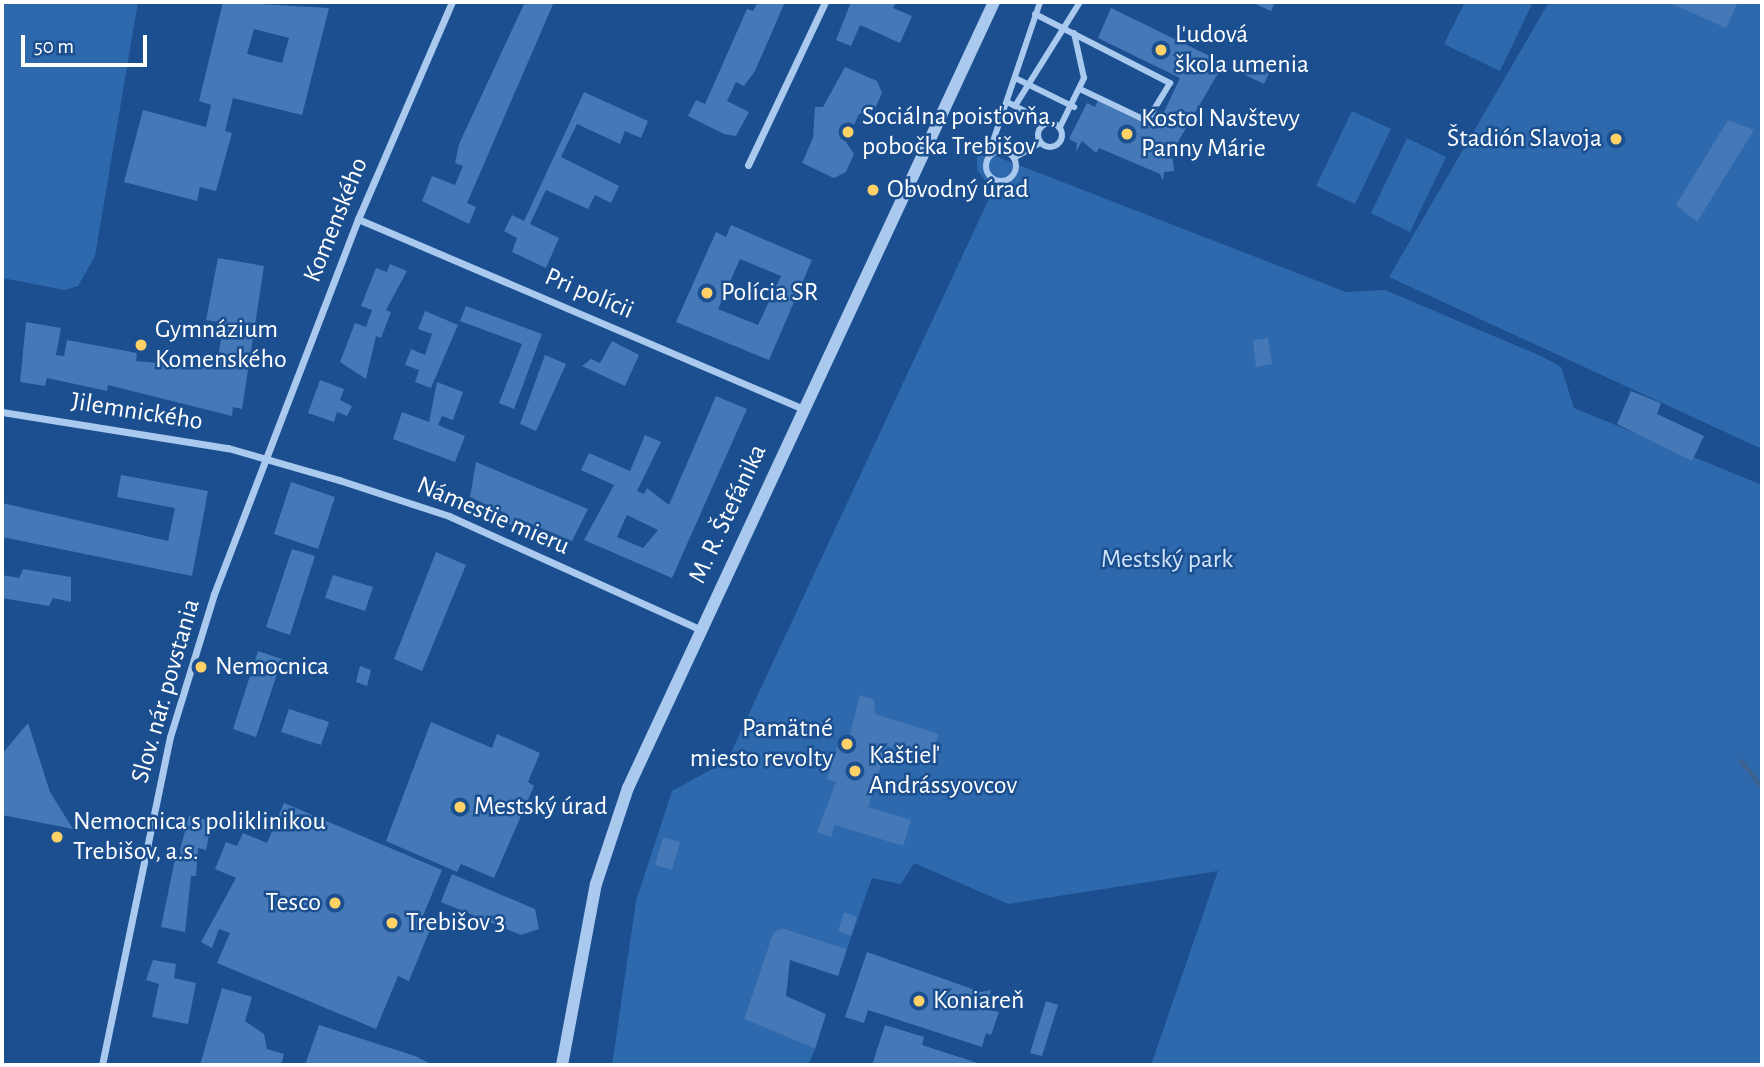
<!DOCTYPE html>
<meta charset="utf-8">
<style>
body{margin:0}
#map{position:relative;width:1764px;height:1067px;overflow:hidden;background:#1b4f8f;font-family:"Alegreya Sans",sans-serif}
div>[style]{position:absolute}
.green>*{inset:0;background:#2e69ad}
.stream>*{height:5px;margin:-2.5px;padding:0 2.5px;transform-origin:2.5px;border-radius:2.5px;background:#3c6290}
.building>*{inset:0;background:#4478b7}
.pedestrian>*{height:6px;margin:-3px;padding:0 3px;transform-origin:3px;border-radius:3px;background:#a9c9ee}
.pedestrian>.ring{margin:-3px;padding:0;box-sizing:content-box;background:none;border:6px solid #a9c9ee;border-radius:50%}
.minor>*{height:7px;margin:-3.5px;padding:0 3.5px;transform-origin:3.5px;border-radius:3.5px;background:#a9c9ee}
.tertiary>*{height:12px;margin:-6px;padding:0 6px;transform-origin:6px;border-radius:6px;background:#a9c9ee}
.dots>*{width:19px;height:19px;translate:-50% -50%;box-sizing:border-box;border:4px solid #1b4f8f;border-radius:50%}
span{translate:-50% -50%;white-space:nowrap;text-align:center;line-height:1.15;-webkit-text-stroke:5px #1b4f8f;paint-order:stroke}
.poi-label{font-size:26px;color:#fff}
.left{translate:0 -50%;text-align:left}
.right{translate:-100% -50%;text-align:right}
.street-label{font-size:26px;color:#fff}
.park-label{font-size:26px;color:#cfe3fa}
.frame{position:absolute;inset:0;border:4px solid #fff;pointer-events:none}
.scale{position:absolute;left:21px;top:35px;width:126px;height:32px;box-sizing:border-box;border:4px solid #fff;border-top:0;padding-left:9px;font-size:21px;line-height:24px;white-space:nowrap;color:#fff;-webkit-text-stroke:5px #1b4f8f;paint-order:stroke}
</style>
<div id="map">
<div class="green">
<div style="clip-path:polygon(2px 2px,138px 2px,95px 256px,78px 286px,65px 290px,2px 278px)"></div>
<div style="clip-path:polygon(1465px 2px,1533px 2px,1500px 71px,1444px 44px)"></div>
<div style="clip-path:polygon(1549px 2px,1762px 2px,1762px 449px,1389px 277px)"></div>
<div style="clip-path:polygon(1352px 111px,1391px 129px,1355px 204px,1316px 186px)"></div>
<div style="clip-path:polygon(1407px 138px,1446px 157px,1410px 232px,1371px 213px)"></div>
<div style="clip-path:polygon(977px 149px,1346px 292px,1385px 290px,1541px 356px,1561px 367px,1574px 408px,1762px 485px,1762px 1065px,1151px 1065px,1218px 871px,1008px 904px,914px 863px,901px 884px,872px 878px,847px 949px,782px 928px,773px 933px,744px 1019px,815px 1049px,808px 1065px,612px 1065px,636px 901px,672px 791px,727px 761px,993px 190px,977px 170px)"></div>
</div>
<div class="stream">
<div style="left:1741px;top:761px;width:33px;rotate:51deg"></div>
</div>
<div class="building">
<div style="clip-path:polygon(evenodd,223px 2px,329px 8px,302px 115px,233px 98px,225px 131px,232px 133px,216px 191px,200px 187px,197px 201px,124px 182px,143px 110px,206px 127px,211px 105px,199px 101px,223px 2px,254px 29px,289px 38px,282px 63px,247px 54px,254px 29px)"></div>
<div style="clip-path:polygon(525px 2px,554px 2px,467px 203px,476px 207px,469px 224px,422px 201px,432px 176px,455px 185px,463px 166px,455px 163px,459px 144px)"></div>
<div style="clip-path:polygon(758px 2px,785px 2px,755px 71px,744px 86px,736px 82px,727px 101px,749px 112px,736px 136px,724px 134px,688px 116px,696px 100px,705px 104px,747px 9px,753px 11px)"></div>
<div style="clip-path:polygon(851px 2px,896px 2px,893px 8px,912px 16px,900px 43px,860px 25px,851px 46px,836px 40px)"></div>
<div style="clip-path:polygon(1251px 2px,1275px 2px,1271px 11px)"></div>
<div style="clip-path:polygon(1668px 2px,1738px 2px,1726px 28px)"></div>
<div style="clip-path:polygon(1111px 8px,1224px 63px,1172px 152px,1174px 171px,1164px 172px,1163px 181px,1160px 174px,1099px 148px,1096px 153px,1082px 141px,1076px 152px,1077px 143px,1069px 139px,1087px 103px,1095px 107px,1098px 101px,1156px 129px,1180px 78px,1098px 38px)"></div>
<div style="clip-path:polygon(1246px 60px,1270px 71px,1264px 84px,1241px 73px)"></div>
<div style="clip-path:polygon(845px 67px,877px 81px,882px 93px,874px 111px,859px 114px,846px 142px,854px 154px,846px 172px,834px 178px,802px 163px,813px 138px,815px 107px,823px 107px)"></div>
<div style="clip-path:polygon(584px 92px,648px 121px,641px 138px,625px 131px,620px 144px,577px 124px,561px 157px,619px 186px,611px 203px,595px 195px,588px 209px,546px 190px,530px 224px,559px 238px,546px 268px,512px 252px,517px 238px,504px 231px,512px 215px,524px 221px)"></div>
<div style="clip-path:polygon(1728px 120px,1754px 130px,1697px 222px,1676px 205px)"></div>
<div style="clip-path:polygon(evenodd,731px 225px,812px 260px,769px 360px,676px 322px,716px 232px,726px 237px,731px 225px,740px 259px,781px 276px,758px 325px,718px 309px,740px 259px)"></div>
<div style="clip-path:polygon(218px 258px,264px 266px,242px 409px,233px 407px,232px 416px,108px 385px,107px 391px,47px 378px,45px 386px,20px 382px,26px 322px,61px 328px,56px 355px,64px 356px,67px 340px,137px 353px,136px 361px,216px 368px,224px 323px,206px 320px)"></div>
<div style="clip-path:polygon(390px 264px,407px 271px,386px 310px,391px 312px,381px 338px,376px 336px,366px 379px,340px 362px,355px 323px,366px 327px,372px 310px,361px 306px,376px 268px,387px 272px)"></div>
<div style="clip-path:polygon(466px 306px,542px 334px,514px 409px,499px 403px,522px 344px,460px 321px)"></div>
<div style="clip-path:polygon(425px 311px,458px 325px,431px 388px,415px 382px,419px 370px,405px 365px,411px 349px,425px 355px,432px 334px,418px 329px)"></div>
<div style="clip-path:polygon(1268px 338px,1272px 364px,1256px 367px,1253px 340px)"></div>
<div style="clip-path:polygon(612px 341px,639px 355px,625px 386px,582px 366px,591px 359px,600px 363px)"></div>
<div style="clip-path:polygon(545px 355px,566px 364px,536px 431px,520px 424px)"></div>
<div style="clip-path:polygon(320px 380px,344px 389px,340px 400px,352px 406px,347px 416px,337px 412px,334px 422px,308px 413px)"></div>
<div style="clip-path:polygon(437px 382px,463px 392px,453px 420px,442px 416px,438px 425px,465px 436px,455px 462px,393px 439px,402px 412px,429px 422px)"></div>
<div style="clip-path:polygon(1631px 391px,1661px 403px,1657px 414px,1704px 436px,1692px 461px,1617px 424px)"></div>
<div style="clip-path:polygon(evenodd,716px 396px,747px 409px,672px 578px,584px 540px,614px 485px,581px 470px,589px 453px,630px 471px,645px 435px,661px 442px,637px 491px,644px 494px,647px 488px,669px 505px,716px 396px,627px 515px,658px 530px,643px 548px,617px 537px,627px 515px)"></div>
<div style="clip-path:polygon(476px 462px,588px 509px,572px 541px,517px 518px,513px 526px,502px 521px,505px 513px,470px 497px)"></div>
<div style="clip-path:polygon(121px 475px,208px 491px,192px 576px,2px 537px,2px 503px,168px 541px,175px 508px,117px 497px)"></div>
<div style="clip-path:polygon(291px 482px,335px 497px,318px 549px,274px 534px)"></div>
<div style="clip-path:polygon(292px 549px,315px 556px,290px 635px,266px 627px)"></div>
<div style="clip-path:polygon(436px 552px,466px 565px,422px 671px,394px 659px)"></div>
<div style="clip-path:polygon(23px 569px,71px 577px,71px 602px,53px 598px,49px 606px,2px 598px,2px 575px,19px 578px)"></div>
<div style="clip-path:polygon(333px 575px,373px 587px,365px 611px,325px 598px)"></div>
<div style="clip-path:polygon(258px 651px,282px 659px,256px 737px,233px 729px)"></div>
<div style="clip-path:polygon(360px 666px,371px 670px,367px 686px,356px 682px)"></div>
<div style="clip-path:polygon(860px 695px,874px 700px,875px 714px,939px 734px,930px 760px,887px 746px,868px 807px,911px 820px,903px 846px,835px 825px,831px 837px,817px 832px,836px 782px,827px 779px,837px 747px,846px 750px)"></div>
<div style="clip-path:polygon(289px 709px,329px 722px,321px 745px,281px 732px)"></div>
<div style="clip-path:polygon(431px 722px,492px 748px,497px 734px,540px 753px,528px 782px,534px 786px,494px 878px,461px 864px,457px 872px,386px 841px)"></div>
<div style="clip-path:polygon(28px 723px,50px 792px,73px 829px,2px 815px,2px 754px)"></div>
<div style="clip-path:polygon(284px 803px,442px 870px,420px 923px,431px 927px,409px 981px,398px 976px,376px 1029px,217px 963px,230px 933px,219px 929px,212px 948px,201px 942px,236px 878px,215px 869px,226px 842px,237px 846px,243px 833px,267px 843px)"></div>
<div style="clip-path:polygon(189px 816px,212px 821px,206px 850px,198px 848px,196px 876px,191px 876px,185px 932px,161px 927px,175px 859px,183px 861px,180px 850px)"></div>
<div style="clip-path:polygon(663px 837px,680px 842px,672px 870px,655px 865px)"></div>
<div style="clip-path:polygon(452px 874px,535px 909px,539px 929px,521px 935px,441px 902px)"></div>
<div style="clip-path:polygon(844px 912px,857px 917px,851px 936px,838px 931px)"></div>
<div style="clip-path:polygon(782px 928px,847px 949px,838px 976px,790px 960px,786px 996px,826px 1014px,815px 1049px,744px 1019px,773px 933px)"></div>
<div style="clip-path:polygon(867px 952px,981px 992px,991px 990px,985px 1009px,999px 1012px,991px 1035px,986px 1033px,982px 1047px,868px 1010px,864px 1023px,845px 1017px)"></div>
<div style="clip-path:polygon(153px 960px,176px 964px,174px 978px,196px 983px,188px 1024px,152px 1017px,159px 984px,146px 980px)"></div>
<div style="clip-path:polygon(222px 988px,252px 997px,245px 1021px,264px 1034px,267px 1049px,284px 1054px,281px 1065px,200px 1065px)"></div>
<div style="clip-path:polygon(1046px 1001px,1058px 1005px,1042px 1056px,1030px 1053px)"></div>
<div style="clip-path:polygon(319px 1025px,415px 1056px,433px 1065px,305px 1065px)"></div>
<div style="clip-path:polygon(885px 1025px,924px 1037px,922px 1045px,984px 1065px,872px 1065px)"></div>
</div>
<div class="pedestrian">
<div style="left:1035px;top:14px;width:152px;rotate:27.1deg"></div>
<div style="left:1170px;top:83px;width:44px;rotate:121.2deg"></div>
<div style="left:1147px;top:121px;width:72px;rotate:-154.5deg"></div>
<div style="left:1015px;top:78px;width:66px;rotate:26.2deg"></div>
<div style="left:1007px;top:102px;width:47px;rotate:26.6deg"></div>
<div style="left:1015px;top:106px;width:123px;rotate:-58deg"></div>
<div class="ring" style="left:1038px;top:123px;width:18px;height:18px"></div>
<div style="left:1060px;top:127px;width:55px;rotate:-63.9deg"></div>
<div style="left:1084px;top:78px;width:46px;rotate:-102.5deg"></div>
<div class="ring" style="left:986px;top:151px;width:24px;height:24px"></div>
<div style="left:988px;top:156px;width:163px;rotate:-71.3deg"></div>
<div style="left:1014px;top:158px;width:30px;rotate:-30deg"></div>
</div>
<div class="minor">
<div style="left:748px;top:165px;width:180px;rotate:-64.7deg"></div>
<div style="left:358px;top:219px;width:485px;rotate:23.1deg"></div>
<div style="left:2px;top:412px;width:229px;rotate:9.1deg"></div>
<div style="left:228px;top:448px;width:116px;rotate:16.1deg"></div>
<div style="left:339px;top:480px;width:116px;rotate:18.1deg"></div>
<div style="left:449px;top:516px;width:274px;rotate:24.3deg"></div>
<div style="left:102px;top:1065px;width:335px;rotate:-78.3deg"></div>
<div style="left:170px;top:737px;width:150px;rotate:-72.9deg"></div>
<div style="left:214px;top:594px;width:402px;rotate:-69deg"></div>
<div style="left:358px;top:219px;width:236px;rotate:-66.6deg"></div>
</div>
<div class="tertiary">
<div style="left:562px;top:1065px;width:184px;rotate:-79.4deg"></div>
<div style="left:596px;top:884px;width:101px;rotate:-71.6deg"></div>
<div style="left:628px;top:788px;width:867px;rotate:-65.03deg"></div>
</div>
<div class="dots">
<div style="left:1161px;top:50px;background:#ffd166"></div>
<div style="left:848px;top:132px;background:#ffd166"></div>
<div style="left:1127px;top:134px;background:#ffd166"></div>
<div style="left:1616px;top:139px;background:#ffd166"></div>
<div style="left:873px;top:190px;background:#ffd166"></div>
<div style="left:707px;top:293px;background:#ffd166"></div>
<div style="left:141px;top:345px;background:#ffd166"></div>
<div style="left:201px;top:667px;background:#ffd166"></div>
<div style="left:847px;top:744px;background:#ffd166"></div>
<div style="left:855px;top:771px;background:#ffd166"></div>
<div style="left:460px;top:807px;background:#ffd166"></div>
<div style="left:57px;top:837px;background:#ffd166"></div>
<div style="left:335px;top:903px;background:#ffd166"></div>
<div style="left:392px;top:923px;background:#ffd166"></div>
<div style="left:919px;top:1001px;background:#ffd166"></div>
</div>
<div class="poi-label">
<span class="left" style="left:1175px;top:50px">Ľudová<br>škola umenia</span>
<span class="left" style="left:862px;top:132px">Sociálna poisťovňa,<br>pobočka Trebišov</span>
<span class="left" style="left:1141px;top:134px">Kostol Navštevy<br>Panny Márie</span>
<span class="right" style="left:1602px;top:139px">Štadión Slavoja</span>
<span class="left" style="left:887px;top:190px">Obvodný úrad</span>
<span class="left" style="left:721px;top:293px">Polícia SR</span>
<span class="left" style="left:155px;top:345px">Gymnázium<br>Komenského</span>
<span class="left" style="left:215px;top:667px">Nemocnica</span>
<span class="right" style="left:833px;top:744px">Pamätné<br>miesto revolty</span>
<span class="left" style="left:869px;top:771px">Kaštieľ<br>Andrássyovcov</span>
<span class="left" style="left:474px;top:807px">Mestský úrad</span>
<span class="left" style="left:73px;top:837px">Nemocnica s poliklinikou<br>Trebišov, a.s.</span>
<span class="right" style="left:321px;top:903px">Tesco</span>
<span class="left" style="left:406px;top:923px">Trebišov 3</span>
<span class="left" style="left:933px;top:1001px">Koniareň</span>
</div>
<div class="street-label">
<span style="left:336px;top:220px;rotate:-68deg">Komenského</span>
<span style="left:589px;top:294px;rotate:23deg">Pri polícii</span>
<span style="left:137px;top:412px;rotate:9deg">Jilemnického</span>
<span style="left:728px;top:514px;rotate:-65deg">M. R. Štefánika</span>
<span style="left:493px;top:516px;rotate:23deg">Námestie mieru</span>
<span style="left:166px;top:691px;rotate:-74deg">Slov. nár. povstania</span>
</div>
<div class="park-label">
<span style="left:1167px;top:560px">Mestský park</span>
</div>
<div class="frame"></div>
<div class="scale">50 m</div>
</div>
